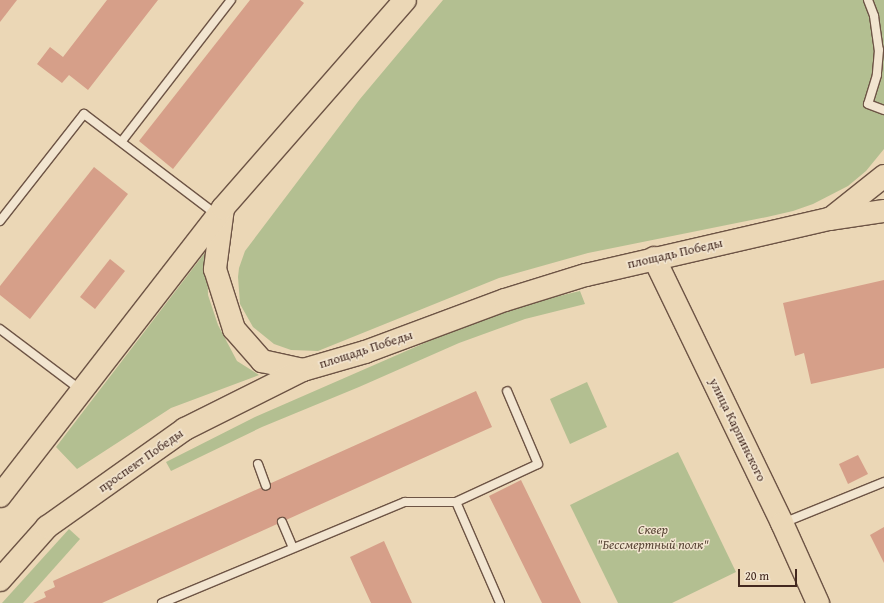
<!DOCTYPE html>
<meta charset="utf-8">
<style>
body{margin:0}
#map{position:relative;width:884px;height:603px;overflow:hidden;background:#ebd7b6;font-family:"Gentium Book Plus",serif}
div>[style]{position:absolute}
.green>*{inset:0;background:#b3bf91}
.building>*{inset:0;background:#d69f89}
.roads{filter:drop-shadow(1px 0 #6d5445) drop-shadow(-1px 0 #6d5445) drop-shadow(0 1px #6d5445) drop-shadow(0 -1px #6d5445)}
.lane>*{height:8px;margin:-4px;padding:0 4px;transform-origin:4px;border-radius:4px;background:#f2e5d0}
.primary>*{height:22px;margin:-11px;padding:0 11px;transform-origin:11px;border-radius:11px;background:#ebd7b6}
span{translate:-50% -50%;white-space:nowrap;text-align:center;line-height:1.15;-webkit-text-stroke:3px #f2e5d0;paint-order:stroke}
.street-label{font-size:13px;color:#43281f}
.park-label{font-size:13px;color:#594636;font-style:italic}
.scale{position:absolute;left:738px;top:569px;width:59px;height:18px;box-sizing:border-box;border:2px solid #43281f;border-top:0;padding-left:5px;font-size:12px;line-height:14px;white-space:nowrap;color:#43281f;-webkit-text-stroke:3px #f2e5d0;paint-order:stroke}
</style>
<div id="map">
<div class="green">
<div style="clip-path:polygon(443px 0,884px 0,884px 149px,866px 171px,848px 186px,813px 204px,793px 211px,767px 217px,588px 253px,499px 278px,318px 351px,291px 350px,274px 344px,253px 327px,240px 304px,238px 277px,239px 268px,245px 251px,360px 99px)"></div>
<div style="clip-path:polygon(207px 250px,208px 295px,218px 325px,237px 361px,259px 375px,171px 408px,77px 469px,56px 447px)"></div>
<div style="clip-path:polygon(580px 291px,585px 304px,525px 319px,459px 343px,359px 387px,262px 427px,171px 471px,166px 462px,255px 417px,452px 331px,517px 306px)"></div>
<div style="clip-path:polygon(587px 382px,607px 427px,570px 444px,550px 399px)"></div>
<div style="clip-path:polygon(678px 452px,736px 572px,672px 603px,618px 603px,570px 505px)"></div>
<div style="clip-path:polygon(69px 529px,80px 539px,23px 603px,2px 603px)"></div>
</div>
<div class="building">
<div style="clip-path:polygon(0 0,17px 0,0 22px)"></div>
<div style="clip-path:polygon(107px 0,158px 0,88px 90px,69px 75px,62px 83px,37px 64px,50px 47px,63px 57px)"></div>
<div style="clip-path:polygon(250px 0,300px 0,304px 3px,173px 169px,139px 141px)"></div>
<div style="clip-path:polygon(94px 167px,128px 194px,30px 319px,0 295px,0 286px)"></div>
<div style="clip-path:polygon(110px 259px,125px 271px,95px 309px,80px 297px)"></div>
<div style="clip-path:polygon(884px 280px,884px 368px,811px 384px,804px 353px,795px 356px,783px 303px)"></div>
<div style="clip-path:polygon(476px 391px,492px 427px,102px 603px,33px 603px,46px 597px,44px 592px,55px 587px,53px 581px)"></div>
<div style="clip-path:polygon(858px 455px,868px 474px,848px 484px,839px 464px)"></div>
<div style="clip-path:polygon(521px 480px,581px 603px,542px 603px,500px 518px,489px 496px)"></div>
<div style="clip-path:polygon(884px 527px,884px 563px,870px 535px)"></div>
<div style="clip-path:polygon(384px 541px,396px 568px,412px 603px,371px 603px,350px 557px)"></div>
</div>
<div class="roads">
<div class="lane">
<div style="left:868px;top:0;width:17px;rotate:69deg"></div>
<div style="left:874px;top:16px;width:34px;rotate:82deg"></div>
<div style="left:879px;top:50px;width:25px;rotate:95deg"></div>
<div style="left:877px;top:75px;width:30px;rotate:107deg"></div>
<div style="left:868px;top:104px;width:17px;rotate:21deg"></div>
<div style="left:122px;top:141px;width:178px;rotate:-52.3deg"></div>
<div style="left:0;top:221px;width:136px;rotate:-51.9deg"></div>
<div style="left:84px;top:114px;width:167px;rotate:37.2deg"></div>
<div style="left:0;top:329px;width:101px;rotate:37deg"></div>
<div style="left:258px;top:464px;width:23px;rotate:70deg"></div>
<div style="left:282px;top:522px;width:28px;rotate:67deg"></div>
<div style="left:783px;top:523px;width:109px;rotate:-22.1deg"></div>
<div style="left:162px;top:603px;width:263px;rotate:-22.6deg"></div>
<div style="left:405px;top:502px;width:51px"></div>
<div style="left:500px;top:603px;width:110px;rotate:-113.5deg"></div>
<div style="left:456px;top:502px;width:90px;rotate:-24.9deg"></div>
<div style="left:538px;top:464px;width:79px;rotate:-113deg"></div>
</div>
<div class="primary">
<div style="left:223px;top:208px;width:62px;rotate:97.5deg"></div>
<div style="left:215px;top:269px;width:63px;rotate:72.4deg"></div>
<div style="left:234px;top:329px;width:43px;rotate:48.8deg"></div>
<div style="left:262px;top:361px;width:42px;rotate:12.4deg"></div>
<div style="left:303px;top:370px;width:65px;rotate:-16.2deg"></div>
<div style="left:365px;top:352px;width:149px;rotate:-20.4deg"></div>
<div style="left:505px;top:300px;width:85px;rotate:-17.2deg"></div>
<div style="left:586px;top:275px;width:249px;rotate:-13deg"></div>
<div style="left:829px;top:219px;width:56px;rotate:-8.3deg"></div>
<div style="left:830px;top:219px;width:69px;rotate:-38.5deg"></div>
<div style="left:654px;top:258px;width:294px;rotate:64.2deg"></div>
<div style="left:782px;top:523px;width:88px;rotate:65.8deg"></div>
<div style="left:0;top:496px;width:364px;rotate:-52.2deg"></div>
<div style="left:223px;top:208px;width:276px;rotate:-48.8deg"></div>
<div style="left:0;top:580px;width:71px;rotate:-48.4deg"></div>
<div style="left:47px;top:527px;width:169px;rotate:-35.4deg"></div>
<div style="left:185px;top:429px;width:132px;rotate:-26.6deg"></div>
</div>
</div>
<div class="street-label">
<span style="left:675px;top:254px;rotate:-13deg">площадь Победы</span>
<span style="left:366px;top:350px;rotate:-18deg">площадь Победы</span>
<span style="left:737px;top:430px;rotate:64deg">улица Карпинского</span>
<span style="left:141px;top:461px;rotate:-35deg">проспект Победы</span>
</div>
<div class="park-label">
<span style="left:653px;top:538px">Сквер<br>"Бессмертный полк"</span>
</div>
<div class="scale">20 m</div>
</div>
